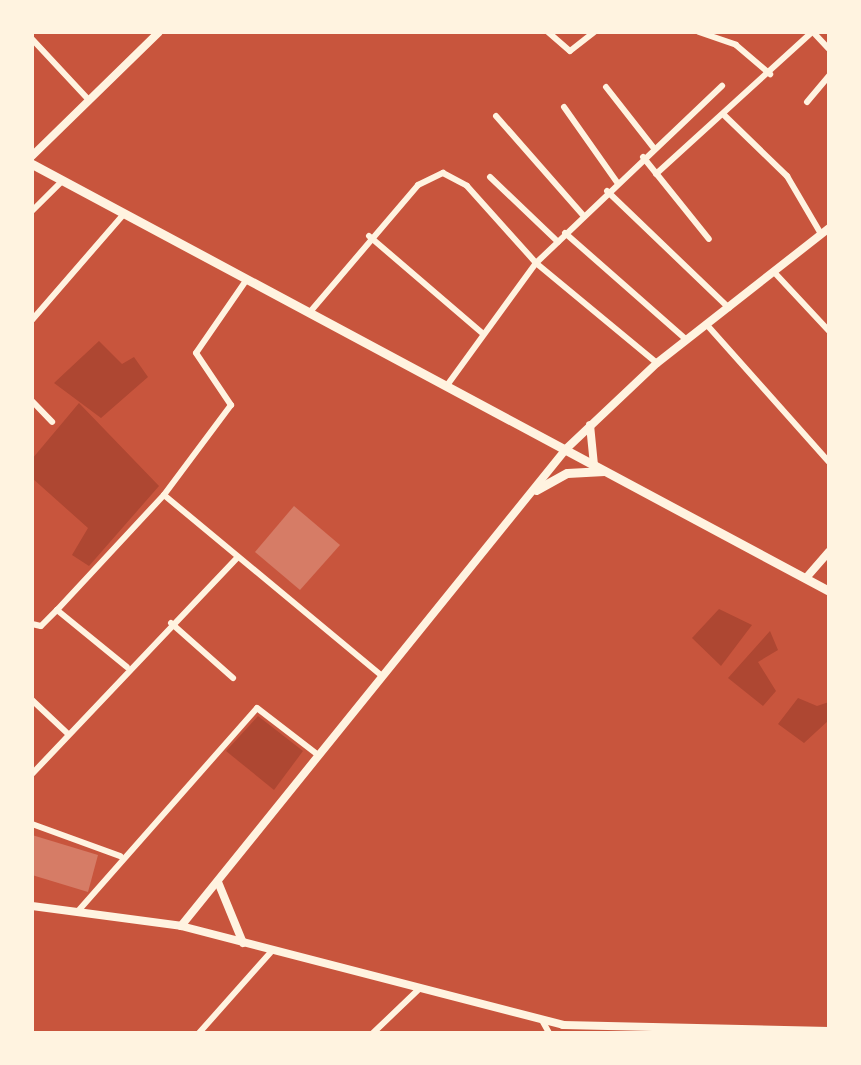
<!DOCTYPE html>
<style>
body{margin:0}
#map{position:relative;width:861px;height:1065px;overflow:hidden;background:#c8553d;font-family:"Source Sans 3",sans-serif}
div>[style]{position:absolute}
.green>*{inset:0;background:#ae4732}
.building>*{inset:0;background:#d67c66}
.minor>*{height:6px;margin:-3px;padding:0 3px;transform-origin:3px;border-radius:3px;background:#fff3e0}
.tertiary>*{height:8px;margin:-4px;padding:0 4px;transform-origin:4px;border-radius:4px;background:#fff3e0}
.secondary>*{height:9px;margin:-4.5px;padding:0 4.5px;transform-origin:4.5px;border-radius:4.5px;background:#fff3e0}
span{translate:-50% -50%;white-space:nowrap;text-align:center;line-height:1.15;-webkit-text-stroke:6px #fff3e0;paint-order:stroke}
.frame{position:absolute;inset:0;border:34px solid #fff3e0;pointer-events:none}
</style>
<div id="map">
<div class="green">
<div style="clip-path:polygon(99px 341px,122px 364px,134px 357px,148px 377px,101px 418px,54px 383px)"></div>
<div style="clip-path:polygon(79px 403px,159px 486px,89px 566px,72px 555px,88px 528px,32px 478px,32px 459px)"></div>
<div style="clip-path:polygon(719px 609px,752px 625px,721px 666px,692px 638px)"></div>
<div style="clip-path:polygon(770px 631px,778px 650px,758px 662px,776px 691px,763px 706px,728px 678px)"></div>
<div style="clip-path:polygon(798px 698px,817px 706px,829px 702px,829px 720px,804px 743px,778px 724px)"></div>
<div style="clip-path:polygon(258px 716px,303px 751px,274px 790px,226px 751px)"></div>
</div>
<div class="building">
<div style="clip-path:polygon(294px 506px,340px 545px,300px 590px,255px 552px)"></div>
<div style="clip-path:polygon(32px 835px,98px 855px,88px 892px,32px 875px)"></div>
</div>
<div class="minor">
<div style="left:548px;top:32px;width:29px;rotate:41deg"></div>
<div style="left:570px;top:51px;width:31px;rotate:-38deg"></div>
<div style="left:699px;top:32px;width:39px;rotate:19deg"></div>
<div style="left:736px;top:45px;width:45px;rotate:40.5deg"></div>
<div style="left:813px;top:32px;width:23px;rotate:47deg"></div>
<div style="left:32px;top:39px;width:82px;rotate:47deg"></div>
<div style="left:606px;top:87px;width:76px;rotate:51.9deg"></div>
<div style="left:807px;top:102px;width:34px;rotate:-50deg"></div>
<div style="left:564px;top:107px;width:92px;rotate:54.8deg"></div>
<div style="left:724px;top:115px;width:88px;rotate:44.1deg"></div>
<div style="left:787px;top:176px;width:67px;rotate:59.6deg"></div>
<div style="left:496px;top:116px;width:132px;rotate:48.7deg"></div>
<div style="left:643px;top:157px;width:105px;rotate:51.2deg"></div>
<div style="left:656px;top:174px;width:211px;rotate:-42.3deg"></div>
<div style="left:490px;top:177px;width:94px;rotate:43.7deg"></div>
<div style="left:607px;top:191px;width:169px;rotate:43.8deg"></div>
<div style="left:32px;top:211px;width:41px;rotate:-45deg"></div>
<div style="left:565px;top:233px;width:162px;rotate:41.3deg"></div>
<div style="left:369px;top:236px;width:149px;rotate:40.6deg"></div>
<div style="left:774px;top:272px;width:81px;rotate:47deg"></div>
<div style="left:245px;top:282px;width:86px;rotate:124.6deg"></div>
<div style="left:196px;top:353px;width:63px;rotate:56.1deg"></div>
<div style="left:231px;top:405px;width:112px;rotate:126.7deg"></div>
<div style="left:164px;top:495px;width:283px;rotate:39.7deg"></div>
<div style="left:310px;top:312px;width:167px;rotate:-49.6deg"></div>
<div style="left:418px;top:185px;width:28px;rotate:-26deg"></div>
<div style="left:443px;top:173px;width:27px;rotate:28deg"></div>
<div style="left:467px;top:186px;width:103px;rotate:48.1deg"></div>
<div style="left:536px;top:263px;width:157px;rotate:39.6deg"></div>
<div style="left:32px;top:320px;width:138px;rotate:-49.1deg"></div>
<div style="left:707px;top:325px;width:183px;rotate:48.3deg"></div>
<div style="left:448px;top:384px;width:150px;rotate:-54deg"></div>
<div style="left:536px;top:263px;width:257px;rotate:-43.6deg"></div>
<div style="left:32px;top:401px;width:29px;rotate:46deg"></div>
<div style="left:57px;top:610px;width:90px;rotate:39.2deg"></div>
<div style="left:171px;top:623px;width:83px;rotate:41.6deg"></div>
<div style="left:32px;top:624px;width:9px;rotate:13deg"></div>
<div style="left:41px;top:626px;width:23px;rotate:-45deg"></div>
<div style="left:57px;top:610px;width:157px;rotate:-47.1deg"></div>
<div style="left:32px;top:700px;width:48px;rotate:43.3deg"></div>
<div style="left:32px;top:774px;width:299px;rotate:-46.5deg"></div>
<div style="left:32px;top:824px;width:94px;rotate:20deg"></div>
<div style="left:79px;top:910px;width:269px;rotate:-48.6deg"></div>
<div style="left:257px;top:708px;width:77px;rotate:37.6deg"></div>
<div style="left:543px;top:1022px;width:13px;rotate:61deg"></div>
<div style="left:199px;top:1033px;width:108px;rotate:-48.4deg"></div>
<div style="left:373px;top:1033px;width:64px;rotate:-43.7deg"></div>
</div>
<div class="tertiary">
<div style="left:32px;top:156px;width:177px;rotate:-44.3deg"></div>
<div style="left:590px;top:425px;width:40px;rotate:84.3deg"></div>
<div style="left:806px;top:578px;width:35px;rotate:-49deg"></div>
<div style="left:218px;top:882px;width:66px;rotate:67.7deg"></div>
<div style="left:32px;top:906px;width:150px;rotate:7.6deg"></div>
<div style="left:181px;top:926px;width:395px;rotate:14.5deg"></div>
<div style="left:563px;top:1025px;width:266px;rotate:1.3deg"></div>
<div style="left:181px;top:926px;width:613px;rotate:-51.09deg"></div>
<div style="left:566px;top:449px;width:125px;rotate:-43.4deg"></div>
<div style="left:657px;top:363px;width:219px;rotate:-38.1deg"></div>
</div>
<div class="secondary">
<div style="left:32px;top:164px;width:904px;rotate:28.18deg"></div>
<div style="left:536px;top:490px;width:35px;rotate:-29deg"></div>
<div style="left:567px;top:473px;width:37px;rotate:-3deg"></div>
</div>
<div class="frame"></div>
</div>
